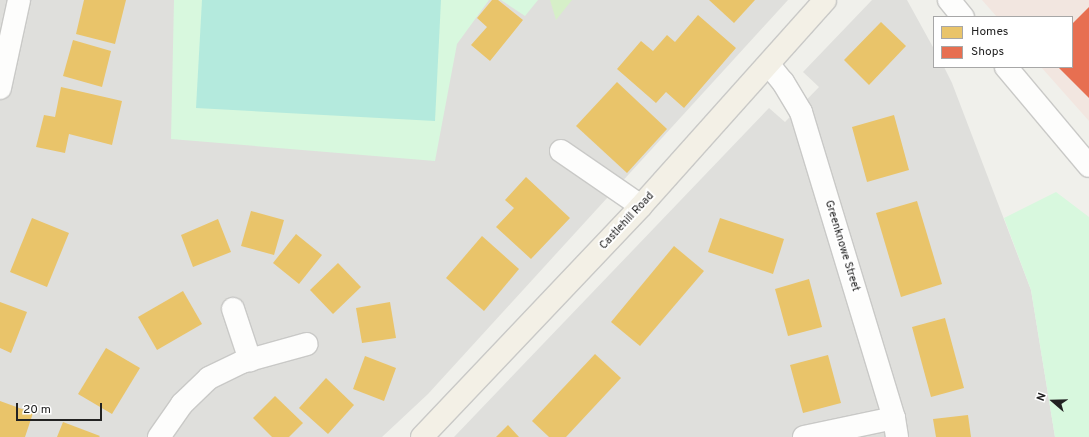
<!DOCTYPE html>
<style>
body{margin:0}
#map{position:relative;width:1089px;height:437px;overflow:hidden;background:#f0f0eb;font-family:Overpass,sans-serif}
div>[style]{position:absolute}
.residential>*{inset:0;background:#dfdfdc}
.commercial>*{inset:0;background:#f2e6e0}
.grass>*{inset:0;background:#d6efc8}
.park>*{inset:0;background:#d8f8de}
.pitch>*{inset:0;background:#b4eadd}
.homes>*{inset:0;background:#e9c46a}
.shops>*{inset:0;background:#e76f51}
.roads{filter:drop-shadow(1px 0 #c9c9c7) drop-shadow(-1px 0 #c9c9c7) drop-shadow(0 1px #c9c9c7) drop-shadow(0 -1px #c9c9c7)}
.minor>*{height:22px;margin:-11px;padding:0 11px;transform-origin:11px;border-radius:11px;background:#fdfdfc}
.major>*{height:22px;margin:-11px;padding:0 11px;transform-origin:11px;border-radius:11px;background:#f3f0e6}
span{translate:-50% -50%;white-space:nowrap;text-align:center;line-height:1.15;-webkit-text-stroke:4px #fff;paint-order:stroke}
.street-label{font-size:11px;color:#222}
.legend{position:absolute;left:933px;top:16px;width:140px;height:52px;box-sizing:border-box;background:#fff;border:1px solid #a7a7a7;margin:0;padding:5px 7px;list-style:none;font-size:12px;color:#222}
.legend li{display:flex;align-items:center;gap:8px;height:20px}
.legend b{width:20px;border:1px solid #a7a7a7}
.north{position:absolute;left:1033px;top:381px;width:40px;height:40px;-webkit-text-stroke:3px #fff;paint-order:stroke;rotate:290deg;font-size:11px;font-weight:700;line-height:16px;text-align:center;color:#222}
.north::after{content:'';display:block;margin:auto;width:14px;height:18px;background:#222;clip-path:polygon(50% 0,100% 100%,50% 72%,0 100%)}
.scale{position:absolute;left:16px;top:403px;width:86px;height:18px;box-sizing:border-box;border:2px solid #222;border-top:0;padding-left:5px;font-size:12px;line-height:14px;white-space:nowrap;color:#222;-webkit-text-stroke:3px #fff;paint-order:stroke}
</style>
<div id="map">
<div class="residential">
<div style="clip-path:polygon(0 0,788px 0,428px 394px,382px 437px,0 437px)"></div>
<div style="clip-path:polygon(872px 0,907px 0,934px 49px,934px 67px,944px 67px,952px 83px,1031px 290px,1055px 437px,454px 437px,769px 108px,785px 122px,819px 87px,803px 72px)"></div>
</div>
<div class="commercial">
<div style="clip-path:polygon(982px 0,1089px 0,1089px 121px,1041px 67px,1072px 67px,1072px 17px,997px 17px)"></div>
</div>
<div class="grass">
<div style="clip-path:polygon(550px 0,572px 0,556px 20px)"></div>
</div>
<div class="park">
<div style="clip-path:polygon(174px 0,489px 0,457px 44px,435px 161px,171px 139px)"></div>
<div style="clip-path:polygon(501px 0,538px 0,525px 16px)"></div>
<div style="clip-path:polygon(1056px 192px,1089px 217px,1089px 437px,1055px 437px,1031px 290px,1004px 218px)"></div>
</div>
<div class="pitch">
<div style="clip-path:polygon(202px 0,441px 0,435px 121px,196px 108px)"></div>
</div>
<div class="homes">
<div style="clip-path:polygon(84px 0,126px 0,115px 44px,76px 34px)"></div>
<div style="clip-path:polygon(492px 0,498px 0,523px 20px,490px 61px,471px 45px,487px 27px,477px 18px)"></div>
<div style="clip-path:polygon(709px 0,755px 0,734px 23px)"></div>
<div style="clip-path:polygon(698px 15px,736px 48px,684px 108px,666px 92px,656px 103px,617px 69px,641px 41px,653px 51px,667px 35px,675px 42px)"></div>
<div style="clip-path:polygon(881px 22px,906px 46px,869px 85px,844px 60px)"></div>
<div style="clip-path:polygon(73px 40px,111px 51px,102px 87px,63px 76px)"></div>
<div style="clip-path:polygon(617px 82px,667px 129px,627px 173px,576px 126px)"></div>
<div style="clip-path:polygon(61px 87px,122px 101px,112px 145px,69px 134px,65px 153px,36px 147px,44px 115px,55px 117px)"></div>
<div style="clip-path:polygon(894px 115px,909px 170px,867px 182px,852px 127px)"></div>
<div style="clip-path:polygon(526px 177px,570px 218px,531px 259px,496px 227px,514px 208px,505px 200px)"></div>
<div style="clip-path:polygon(917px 201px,942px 284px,901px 297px,876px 213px)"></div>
<div style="clip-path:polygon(251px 211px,284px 220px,274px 255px,241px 246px)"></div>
<div style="clip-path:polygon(32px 218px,69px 233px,47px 287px,10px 272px)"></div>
<div style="clip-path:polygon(720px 218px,784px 239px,773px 274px,708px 252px)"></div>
<div style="clip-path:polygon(218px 219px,231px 252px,193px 267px,181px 235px)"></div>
<div style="clip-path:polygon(296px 234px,322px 255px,299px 284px,273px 263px)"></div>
<div style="clip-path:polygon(482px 236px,519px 269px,484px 311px,446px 278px)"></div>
<div style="clip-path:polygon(674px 246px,704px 271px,640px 346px,611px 322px)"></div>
<div style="clip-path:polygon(338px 263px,361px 287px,333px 314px,310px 290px)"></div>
<div style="clip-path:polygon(809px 279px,822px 327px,788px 336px,775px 289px)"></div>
<div style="clip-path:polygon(183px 291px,202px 324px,157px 350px,138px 317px)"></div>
<div style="clip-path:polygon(0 302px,27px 312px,11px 353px,0 348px)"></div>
<div style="clip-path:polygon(390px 302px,396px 338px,362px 343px,356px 308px)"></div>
<div style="clip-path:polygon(945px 318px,964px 388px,931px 397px,912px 327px)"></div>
<div style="clip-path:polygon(106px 348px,140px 368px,112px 414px,78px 394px)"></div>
<div style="clip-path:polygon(595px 354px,621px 378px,566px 437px,549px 437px,532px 421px)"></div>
<div style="clip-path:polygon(828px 355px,841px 403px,803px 413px,790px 365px)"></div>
<div style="clip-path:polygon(365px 356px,396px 368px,384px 401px,353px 389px)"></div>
<div style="clip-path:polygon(326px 378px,354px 405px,328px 434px,299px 408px)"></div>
<div style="clip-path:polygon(275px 396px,303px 423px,289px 437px,272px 437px,253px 418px)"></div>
<div style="clip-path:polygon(0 401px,33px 413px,25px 437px,0 437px)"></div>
<div style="clip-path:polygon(968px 415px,971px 437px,936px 437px,933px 419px)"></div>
<div style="clip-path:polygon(63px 422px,100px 436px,99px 437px,57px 437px)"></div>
<div style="clip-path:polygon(508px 425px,519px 437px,496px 437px)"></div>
</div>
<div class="shops">
<div style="clip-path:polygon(1089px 7px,1089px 98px,1058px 67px,1072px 67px,1072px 24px)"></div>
</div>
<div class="roads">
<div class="minor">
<div style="left:949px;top:0;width:22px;rotate:51deg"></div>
<div style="left:769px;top:65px;width:22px;rotate:51deg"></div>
<div style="left:783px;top:82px;width:35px;rotate:59deg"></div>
<div style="left:801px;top:112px;width:320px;rotate:73.1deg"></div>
<div style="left:894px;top:418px;width:19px;rotate:81deg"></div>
<div style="left:1006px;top:67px;width:129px;rotate:50deg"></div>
<div style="left:0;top:88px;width:90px;rotate:-77.8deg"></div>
<div style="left:561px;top:151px;width:97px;rotate:34.5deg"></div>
<div style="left:233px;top:309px;width:54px;rotate:71.6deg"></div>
<div style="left:159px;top:437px;width:40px;rotate:-55.1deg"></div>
<div style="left:182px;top:404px;width:37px;rotate:-44deg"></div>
<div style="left:209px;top:378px;width:37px;rotate:-26deg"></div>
<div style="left:242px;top:362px;width:67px;rotate:-15.5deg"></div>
<div style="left:804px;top:437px;width:92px;rotate:-11.9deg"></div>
</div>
<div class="major">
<div style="left:422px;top:437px;width:318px;rotate:-46.5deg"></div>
<div style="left:641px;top:206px;width:276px;rotate:-48.2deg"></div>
</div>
</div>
<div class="street-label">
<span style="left:627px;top:221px;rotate:-47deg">Castlehill Road</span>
<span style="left:842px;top:246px;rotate:73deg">Greenknowe Street</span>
</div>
<ul class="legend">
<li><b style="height:11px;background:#e9c46a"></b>Homes</li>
<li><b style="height:11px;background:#e76f51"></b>Shops</li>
</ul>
<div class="north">N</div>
<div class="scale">20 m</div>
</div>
